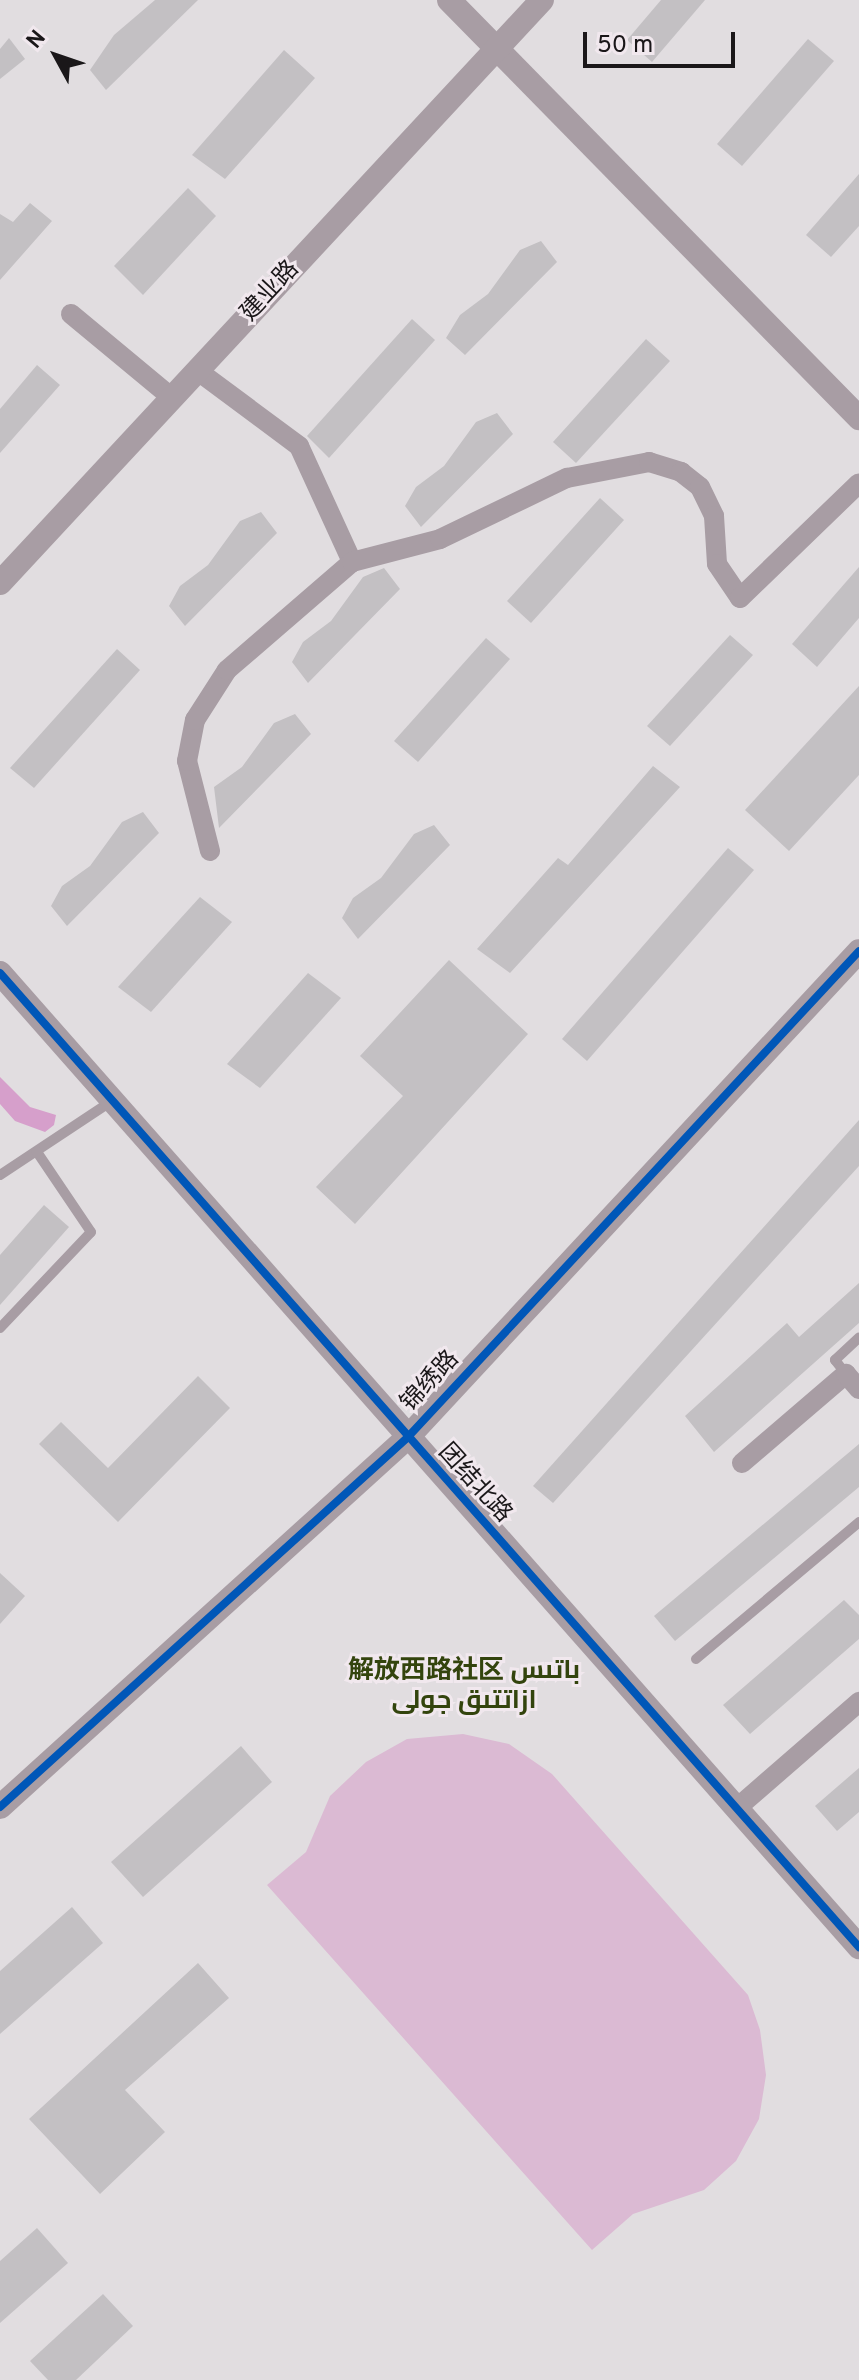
<!DOCTYPE html>
<meta charset="utf-8">
<style>
body{margin:0}
#map{position:relative;width:859px;height:2380px;overflow:hidden;background:#e1dde0;font-family:Overpass,Cairo,"Noto Sans SC",sans-serif}
div>[style]{position:absolute}
.green>*{inset:0;background:#dbbad3}
.water>*{inset:0;background:#d69fcb}
.building>*{inset:0;background:#c3c0c3}
.service>*{height:10px;margin:-5px;padding:0 5px;transform-origin:5px;border-radius:5px;background:#a89da4}
.minor>*{height:20px;margin:-10px;padding:0 10px;transform-origin:10px;border-radius:10px;background:#a89da4}
.tertiary>*{height:24px;margin:-12px;padding:0 12px;transform-origin:12px;border-radius:12px;background:#a89da4}
.cycleway>*{height:8px;margin:-4px;padding:0 4px;transform-origin:4px;border-radius:4px;background:#0057b8}
span{translate:-50% -50%;white-space:nowrap;text-align:center;line-height:1.15;-webkit-text-stroke:6px #f1e8ee;paint-order:stroke}
.street-label{font-size:24px;color:#1a1719}
.neighbourhood-label{font-size:26px;color:#33440d;font-weight:700}
.north{position:absolute;left:16px;top:16px;width:80px;height:80px;-webkit-text-stroke:6px #f1e8ee;paint-order:stroke;rotate:310deg;font-size:22px;font-weight:700;line-height:32px;text-align:center;color:#1a1719}
.north::after{content:'';display:block;margin:auto;width:28px;height:36px;background:#1a1719;clip-path:polygon(50% 0,100% 100%,50% 72%,0 100%)}
.scale{position:absolute;left:583px;top:32px;width:152px;height:36px;box-sizing:border-box;border:4px solid #1a1719;border-top:0;padding-left:10px;font-size:24px;line-height:28px;white-space:nowrap;color:#1a1719;-webkit-text-stroke:6px #f1e8ee;paint-order:stroke}
</style>
<div id="map">
<div class="green">
<div style="clip-path:polygon(463px 1734px,509px 1744px,552px 1774px,748px 1995px,760px 2030px,766px 2075px,759px 2119px,736px 2161px,704px 2190px,633px 2214px,592px 2250px,267px 1885px,306px 1852px,330px 1796px,366px 1762px,407px 1739px)"></div>
</div>
<div class="water">
<div style="clip-path:polygon(0 1077px,30px 1107px,56px 1115px,54px 1125px,45px 1132px,15px 1121px,0 1104px)"></div>
</div>
<div class="building">
<div style="clip-path:polygon(155px 0,198px 0,106px 90px,90px 70px,114px 35px)"></div>
<div style="clip-path:polygon(661px 0,705px 0,652px 62px,627px 40px)"></div>
<div style="clip-path:polygon(9px 38px,25px 59px,0 79px,0 49px)"></div>
<div style="clip-path:polygon(808px 39px,834px 61px,742px 166px,717px 144px)"></div>
<div style="clip-path:polygon(284px 50px,315px 78px,225px 179px,192px 155px)"></div>
<div style="clip-path:polygon(859px 174px,859px 226px,831px 257px,806px 235px)"></div>
<div style="clip-path:polygon(188px 188px,216px 216px,143px 295px,114px 266px)"></div>
<div style="clip-path:polygon(30px 203px,52px 221px,0 280px,0 214px,13px 222px)"></div>
<div style="clip-path:polygon(541px 241px,557px 262px,465px 355px,446px 338px,460px 315px,488px 294px,520px 250px)"></div>
<div style="clip-path:polygon(412px 319px,435px 340px,329px 458px,307px 436px)"></div>
<div style="clip-path:polygon(646px 339px,670px 361px,576px 463px,553px 442px)"></div>
<div style="clip-path:polygon(37px 365px,60px 385px,0 453px,0 409px)"></div>
<div style="clip-path:polygon(497px 413px,513px 434px,421px 527px,405px 506px,416px 487px,444px 466px,476px 422px)"></div>
<div style="clip-path:polygon(600px 498px,624px 520px,531px 623px,507px 601px)"></div>
<div style="clip-path:polygon(261px 512px,277px 533px,185px 626px,169px 606px,180px 586px,208px 565px,240px 521px)"></div>
<div style="clip-path:polygon(859px 567px,859px 618px,817px 667px,792px 644px)"></div>
<div style="clip-path:polygon(384px 568px,400px 589px,308px 683px,292px 662px,303px 642px,331px 621px,363px 577px)"></div>
<div style="clip-path:polygon(730px 635px,753px 655px,670px 746px,647px 726px)"></div>
<div style="clip-path:polygon(486px 638px,510px 659px,418px 762px,394px 741px)"></div>
<div style="clip-path:polygon(117px 649px,140px 670px,34px 788px,10px 768px)"></div>
<div style="clip-path:polygon(859px 686px,859px 775px,789px 851px,745px 810px)"></div>
<div style="clip-path:polygon(295px 714px,311px 734px,219px 828px,214px 787px,242px 767px,274px 723px)"></div>
<div style="clip-path:polygon(653px 766px,680px 787px,510px 973px,477px 949px,558px 858px,568px 865px)"></div>
<div style="clip-path:polygon(143px 812px,159px 833px,67px 926px,51px 906px,62px 886px,90px 866px,122px 822px)"></div>
<div style="clip-path:polygon(434px 825px,450px 845px,358px 939px,342px 918px,353px 898px,381px 878px,414px 834px)"></div>
<div style="clip-path:polygon(728px 848px,754px 870px,587px 1061px,562px 1039px)"></div>
<div style="clip-path:polygon(200px 897px,232px 922px,151px 1012px,118px 987px)"></div>
<div style="clip-path:polygon(449px 960px,528px 1034px,355px 1224px,316px 1187px,403px 1096px,360px 1056px)"></div>
<div style="clip-path:polygon(308px 973px,341px 998px,260px 1088px,227px 1064px)"></div>
<div style="clip-path:polygon(859px 1120px,859px 1166px,553px 1503px,533px 1486px)"></div>
<div style="clip-path:polygon(44px 1205px,69px 1227px,0 1305px,0 1255px)"></div>
<div style="clip-path:polygon(859px 1283px,859px 1323px,714px 1452px,685px 1416px,787px 1323px,799px 1337px)"></div>
<div style="clip-path:polygon(198px 1376px,230px 1408px,118px 1522px,39px 1444px,61px 1422px,108px 1468px)"></div>
<div style="clip-path:polygon(859px 1444px,859px 1487px,675px 1641px,654px 1616px)"></div>
<div style="clip-path:polygon(0 1573px,25px 1596px,0 1624px)"></div>
<div style="clip-path:polygon(844px 1600px,859px 1615px,859px 1639px,750px 1734px,723px 1705px)"></div>
<div style="clip-path:polygon(241px 1746px,272px 1782px,143px 1897px,111px 1862px)"></div>
<div style="clip-path:polygon(859px 1768px,859px 1812px,837px 1831px,815px 1806px)"></div>
<div style="clip-path:polygon(72px 1907px,103px 1943px,0 2034px,0 1971px)"></div>
<div style="clip-path:polygon(198px 1963px,229px 1998px,125px 2090px,165px 2132px,100px 2194px,29px 2119px)"></div>
<div style="clip-path:polygon(37px 2228px,68px 2263px,0 2323px,0 2261px)"></div>
<div style="clip-path:polygon(103px 2294px,133px 2326px,76px 2380px,48px 2380px,30px 2361px)"></div>
</div>
<div class="service">
<div style="left:0;top:1175px;width:134px;rotate:-33.5deg"></div>
<div style="left:0;top:1328px;width:132px;rotate:-46.5deg"></div>
<div style="left:91px;top:1232px;width:97px;rotate:-124deg"></div>
<div style="left:846px;top:1374px;width:18px;rotate:-128deg"></div>
<div style="left:835px;top:1360px;width:33px;rotate:-43deg"></div>
<div style="left:696px;top:1659px;width:213px;rotate:-40deg"></div>
</div>
<div class="minor">
<div style="left:71px;top:314px;width:131px;rotate:39.7deg"></div>
<div style="left:198px;top:371px;width:126px;rotate:36.6deg"></div>
<div style="left:299px;top:446px;width:128px;rotate:65.4deg"></div>
<div style="left:210px;top:851px;width:93px;rotate:-104.3deg"></div>
<div style="left:187px;top:761px;width:42px;rotate:-79deg"></div>
<div style="left:195px;top:720px;width:59px;rotate:-57.4deg"></div>
<div style="left:227px;top:670px;width:165px;rotate:-40.8deg"></div>
<div style="left:352px;top:562px;width:91px;rotate:-14.6deg"></div>
<div style="left:440px;top:539px;width:141px;rotate:-25.7deg"></div>
<div style="left:567px;top:478px;width:84px;rotate:-11deg"></div>
<div style="left:649px;top:462px;width:34px;rotate:17deg"></div>
<div style="left:681px;top:472px;width:24px;rotate:38deg"></div>
<div style="left:700px;top:487px;width:32px;rotate:64deg"></div>
<div style="left:714px;top:516px;width:48px;rotate:86.4deg"></div>
<div style="left:717px;top:564px;width:41px;rotate:55.9deg"></div>
<div style="left:740px;top:598px;width:165px;rotate:-44deg"></div>
<div style="left:742px;top:1463px;width:137px;rotate:-40.6deg"></div>
<div style="left:846px;top:1374px;width:20px;rotate:49deg"></div>
<div style="left:737px;top:1808px;width:162px;rotate:-41deg"></div>
</div>
<div class="tertiary">
<div style="left:449px;top:0;width:586px;rotate:45.55deg"></div>
<div style="left:0;top:583px;width:796px;rotate:-47.09deg"></div>
<div style="left:0;top:973px;width:1299px;rotate:48.59deg"></div>
<div style="left:0;top:1807px;width:549px;rotate:-42.2deg"></div>
<div style="left:407px;top:1438px;width:664px;rotate:-47.13deg"></div>
</div>
<div class="cycleway">
<div style="left:0;top:973px;width:1299px;rotate:48.59deg"></div>
<div style="left:0;top:1807px;width:549px;rotate:-42.2deg"></div>
<div style="left:407px;top:1438px;width:664px;rotate:-47.13deg"></div>
</div>
<div class="street-label">
<span style="left:271px;top:292px;rotate:-47deg">建业路</span>
<span style="left:431px;top:1382px;rotate:-47deg">锦绣路</span>
<span style="left:474px;top:1484px;rotate:48deg">团结北路</span>
</div>
<div class="neighbourhood-label">
<span style="left:464px;top:1687px">解放西路社区 باتىس<br>ازاتتىق جولى</span>
</div>
<div class="north">N</div>
<div class="scale">50 m</div>
</div>
